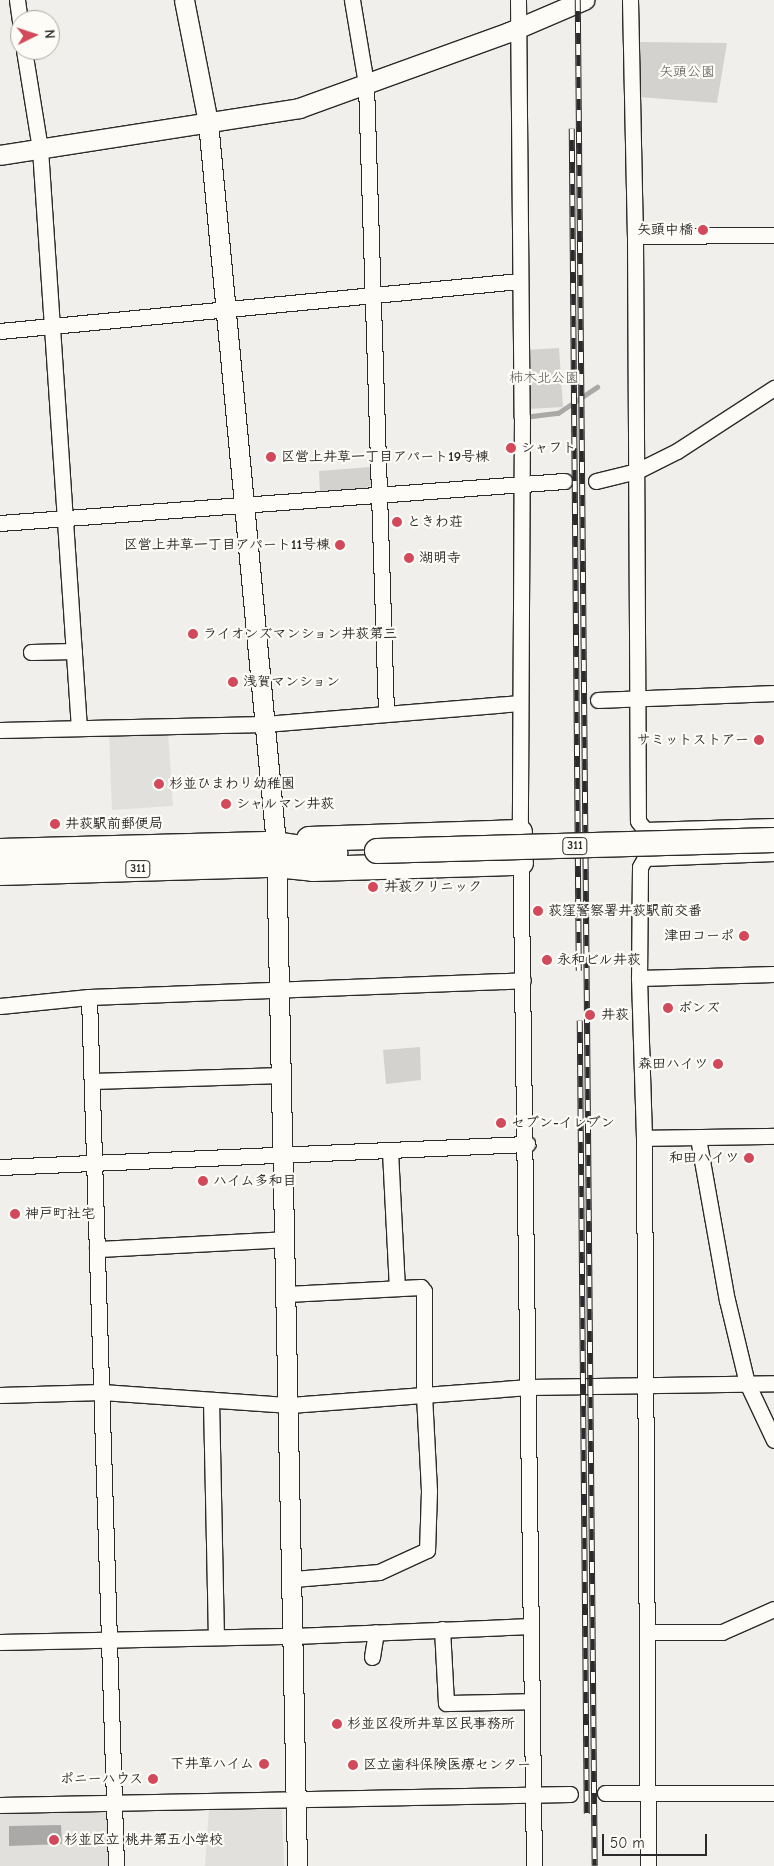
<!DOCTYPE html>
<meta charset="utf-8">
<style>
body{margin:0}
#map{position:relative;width:774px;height:1866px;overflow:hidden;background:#f0efeb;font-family:"Comic Neue","Klee One",sans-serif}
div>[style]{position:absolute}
.built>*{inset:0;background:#e1e0dc}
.green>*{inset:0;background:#d3d2cf}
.water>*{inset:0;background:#aaa9a7}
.stream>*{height:4.5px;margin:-2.25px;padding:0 2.25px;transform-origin:2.25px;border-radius:2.25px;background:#aaa9a7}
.roads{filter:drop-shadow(1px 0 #2b2b2b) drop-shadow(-1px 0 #2b2b2b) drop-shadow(0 1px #2b2b2b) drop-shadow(0 -1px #2b2b2b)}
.minor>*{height:15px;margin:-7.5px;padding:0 7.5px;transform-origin:7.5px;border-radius:7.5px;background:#fdfcf7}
.tertiary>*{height:19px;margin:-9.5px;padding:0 9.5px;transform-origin:9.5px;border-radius:9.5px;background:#fdfcf7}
.primary>*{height:24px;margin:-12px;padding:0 12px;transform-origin:12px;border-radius:12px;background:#fdfcf7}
.rail>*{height:5.5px;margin-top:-2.75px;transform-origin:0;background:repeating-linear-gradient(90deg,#fdfcf7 0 11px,#2b2b2b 0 22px);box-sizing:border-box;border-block:1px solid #2b2b2b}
.bridges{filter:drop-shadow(1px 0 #2b2b2b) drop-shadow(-1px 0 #2b2b2b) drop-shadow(0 1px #2b2b2b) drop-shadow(0 -1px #2b2b2b)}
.primary-bridge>*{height:24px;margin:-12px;padding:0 12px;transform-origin:12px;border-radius:12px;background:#fdfcf7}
.dots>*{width:14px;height:14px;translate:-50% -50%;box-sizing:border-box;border:2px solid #fdfcf7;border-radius:50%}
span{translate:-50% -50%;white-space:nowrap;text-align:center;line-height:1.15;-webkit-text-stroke:4.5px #fdfcf7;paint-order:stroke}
.shield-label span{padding:1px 4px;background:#fdfcf7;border:1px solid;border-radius:4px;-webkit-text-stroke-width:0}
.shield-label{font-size:12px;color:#2b2b2b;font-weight:700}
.park-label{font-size:14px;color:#555554}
.poi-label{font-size:14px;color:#2b2b2b;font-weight:700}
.right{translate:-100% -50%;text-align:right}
.left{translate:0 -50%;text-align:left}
.north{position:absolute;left:10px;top:10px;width:50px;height:50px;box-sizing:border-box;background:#fdfcf7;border:1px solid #a9a8a5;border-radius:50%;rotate:86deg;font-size:14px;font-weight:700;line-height:20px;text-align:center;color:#2b2b2b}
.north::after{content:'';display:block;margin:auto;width:18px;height:22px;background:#d1495b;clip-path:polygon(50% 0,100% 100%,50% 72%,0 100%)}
.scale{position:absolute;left:602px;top:1834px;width:105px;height:22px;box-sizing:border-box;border:2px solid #2b2b2b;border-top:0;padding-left:6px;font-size:15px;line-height:18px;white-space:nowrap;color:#2b2b2b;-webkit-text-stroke:4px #fdfcf7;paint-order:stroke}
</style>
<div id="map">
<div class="built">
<div style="clip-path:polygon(168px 732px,173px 806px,112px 810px,109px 733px)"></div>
<div style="clip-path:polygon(279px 1807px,282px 1811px,284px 1866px,205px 1866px,209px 1810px)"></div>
<div style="clip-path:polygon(104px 1812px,107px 1814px,108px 1866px,0 1866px,0 1814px)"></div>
</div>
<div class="green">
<div style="clip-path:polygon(638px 42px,727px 43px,717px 103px,639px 97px)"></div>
<div style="clip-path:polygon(559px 348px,563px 407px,528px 409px,525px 350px)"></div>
<div style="clip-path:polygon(371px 467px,373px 483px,364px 490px,320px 493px,319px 471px)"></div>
<div style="clip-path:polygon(420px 1047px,421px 1080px,386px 1084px,383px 1050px)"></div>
</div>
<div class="water">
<div style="clip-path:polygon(61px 1825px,62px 1844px,9px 1846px,9px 1826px)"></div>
</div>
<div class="stream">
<div style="left:524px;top:417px;width:34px;rotate:-7deg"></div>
<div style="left:558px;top:413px;width:47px;rotate:-33.7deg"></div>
</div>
<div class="roads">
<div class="minor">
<div style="left:17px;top:0;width:22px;rotate:82deg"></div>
<div style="left:352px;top:0;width:85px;rotate:80.5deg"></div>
<div style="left:366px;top:84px;width:629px;rotate:88.18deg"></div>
<div style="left:518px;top:0;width:417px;rotate:89.5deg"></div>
<div style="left:522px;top:417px;width:407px;rotate:90.3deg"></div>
<div style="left:520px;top:824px;width:1042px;rotate:89.23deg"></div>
<div style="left:630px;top:0;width:236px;rotate:88.8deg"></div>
<div style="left:635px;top:236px;width:585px;rotate:89.71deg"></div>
<div style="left:638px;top:821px;width:11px;rotate:52deg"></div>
<div style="left:645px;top:830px;width:28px;rotate:90deg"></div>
<div style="left:645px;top:858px;width:10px;rotate:119deg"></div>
<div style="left:640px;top:867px;width:111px;rotate:90.5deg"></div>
<div style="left:639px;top:978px;width:160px;rotate:88.2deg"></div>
<div style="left:644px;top:1138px;width:728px;rotate:89.69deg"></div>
<div style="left:24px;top:50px;width:100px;rotate:80.8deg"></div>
<div style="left:40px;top:149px;width:580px;rotate:86.15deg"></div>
<div style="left:635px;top:236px;width:139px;rotate:-0.4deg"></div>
<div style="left:0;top:331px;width:521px;rotate:-5.5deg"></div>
<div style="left:596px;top:481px;width:42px;rotate:-13.7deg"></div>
<div style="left:637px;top:471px;width:45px;rotate:-26.6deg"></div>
<div style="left:677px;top:451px;width:116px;rotate:-33deg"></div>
<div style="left:0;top:523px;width:566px;rotate:-4.26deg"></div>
<div style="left:31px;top:652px;width:43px;rotate:-1.3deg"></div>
<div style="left:598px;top:700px;width:176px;rotate:-2.3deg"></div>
<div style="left:0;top:730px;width:265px;rotate:-1.3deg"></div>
<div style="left:265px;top:724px;width:256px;rotate:-4.7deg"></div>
<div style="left:645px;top:830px;width:129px;rotate:-1.8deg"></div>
<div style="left:645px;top:858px;width:129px;rotate:-2.2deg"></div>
<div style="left:639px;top:978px;width:135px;rotate:-1.7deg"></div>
<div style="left:89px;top:997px;width:869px;rotate:88.22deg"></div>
<div style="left:0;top:1006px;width:89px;rotate:-5.8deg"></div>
<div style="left:89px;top:997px;width:434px;rotate:-2.2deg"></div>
<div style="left:92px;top:1081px;width:191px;rotate:-1.8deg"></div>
<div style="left:644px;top:1138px;width:130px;rotate:-0.9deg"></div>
<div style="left:698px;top:1138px;width:165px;rotate:79.9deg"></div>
<div style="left:727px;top:1300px;width:85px;rotate:76.5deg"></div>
<div style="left:747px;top:1383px;width:63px;rotate:64.7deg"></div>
<div style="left:390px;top:1151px;width:137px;rotate:87.1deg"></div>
<div style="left:0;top:1167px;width:528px;rotate:-2.5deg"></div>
<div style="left:97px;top:1249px;width:189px;rotate:-3deg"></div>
<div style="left:287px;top:1294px;width:134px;rotate:-3deg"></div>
<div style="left:421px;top:1287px;width:5px;rotate:53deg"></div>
<div style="left:424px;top:1291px;width:104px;rotate:90deg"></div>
<div style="left:424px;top:1395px;width:96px;rotate:87deg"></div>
<div style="left:429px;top:1491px;width:59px;rotate:91.9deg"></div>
<div style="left:427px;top:1550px;width:53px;rotate:155.4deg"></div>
<div style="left:379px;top:1572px;width:86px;rotate:175.3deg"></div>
<div style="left:0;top:1395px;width:102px;rotate:-1.7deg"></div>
<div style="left:102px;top:1392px;width:188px;rotate:4deg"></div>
<div style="left:290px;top:1405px;width:240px;rotate:-4.3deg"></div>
<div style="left:529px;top:1387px;width:245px;rotate:-0.9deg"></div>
<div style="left:211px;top:1400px;width:237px;rotate:88.8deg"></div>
<div style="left:442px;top:1629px;width:74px;rotate:86.9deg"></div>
<div style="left:446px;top:1703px;width:86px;rotate:-1.3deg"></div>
<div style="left:648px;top:1632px;width:74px"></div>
<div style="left:722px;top:1632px;width:57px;rotate:-23.9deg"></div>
<div style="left:0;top:1642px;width:294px;rotate:-1.2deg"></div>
<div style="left:294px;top:1636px;width:237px;rotate:-2.4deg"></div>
<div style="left:372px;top:1657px;width:25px;rotate:-81deg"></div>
<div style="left:605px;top:1793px;width:169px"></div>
<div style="left:0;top:1805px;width:570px;rotate:-1.11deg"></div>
</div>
<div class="tertiary">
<div style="left:184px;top:0;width:124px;rotate:78.9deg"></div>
<div style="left:208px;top:122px;width:725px;rotate:84.62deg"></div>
<div style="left:276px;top:844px;width:1022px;rotate:88.82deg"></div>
<div style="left:0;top:155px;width:303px;rotate:-8.9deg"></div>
<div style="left:299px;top:108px;width:223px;rotate:-19.9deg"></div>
<div style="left:509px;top:32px;width:82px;rotate:-23.1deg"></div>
</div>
<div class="primary">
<div style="left:309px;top:839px;width:211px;rotate:-1.9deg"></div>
<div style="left:0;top:851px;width:276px;rotate:-1.5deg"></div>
<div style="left:276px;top:844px;width:60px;rotate:8.7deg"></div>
<div style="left:0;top:873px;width:276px;rotate:-1.7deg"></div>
<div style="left:276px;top:865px;width:37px;rotate:6deg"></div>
<div style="left:313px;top:869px;width:208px;rotate:-1.7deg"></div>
</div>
</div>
<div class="rail">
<div style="left:578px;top:0;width:1866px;rotate:89.48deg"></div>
<div style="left:572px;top:129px;width:842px;rotate:89.52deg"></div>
<div style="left:580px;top:1021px;width:793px;rotate:89.49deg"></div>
</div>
<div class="bridges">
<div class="primary-bridge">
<div style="left:377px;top:851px;width:397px;rotate:-1.6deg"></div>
</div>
</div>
<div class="dots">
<div style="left:703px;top:230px;background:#d1495b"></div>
<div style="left:511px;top:448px;background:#d1495b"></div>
<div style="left:271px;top:457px;background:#d1495b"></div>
<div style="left:397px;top:522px;background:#d1495b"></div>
<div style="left:340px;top:545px;background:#d1495b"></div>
<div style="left:409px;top:558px;background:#d1495b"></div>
<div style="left:193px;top:634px;background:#d1495b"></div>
<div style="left:233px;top:682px;background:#d1495b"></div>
<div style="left:759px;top:740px;background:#d1495b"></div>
<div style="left:159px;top:784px;background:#d1495b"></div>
<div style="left:226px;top:804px;background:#d1495b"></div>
<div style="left:55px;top:824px;background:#d1495b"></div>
<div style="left:373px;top:887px;background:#d1495b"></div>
<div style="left:538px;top:911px;background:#d1495b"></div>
<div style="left:744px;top:936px;background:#d1495b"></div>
<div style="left:547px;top:960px;background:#d1495b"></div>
<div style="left:668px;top:1008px;background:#d1495b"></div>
<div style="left:590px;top:1015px;background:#d1495b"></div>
<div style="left:718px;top:1064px;background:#d1495b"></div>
<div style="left:501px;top:1123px;background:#d1495b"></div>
<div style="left:749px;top:1158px;background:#d1495b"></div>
<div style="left:203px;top:1181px;background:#d1495b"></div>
<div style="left:15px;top:1214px;background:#d1495b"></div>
<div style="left:337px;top:1724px;background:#d1495b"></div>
<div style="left:264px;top:1764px;background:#d1495b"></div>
<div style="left:353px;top:1765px;background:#d1495b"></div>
<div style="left:153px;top:1779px;background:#d1495b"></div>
<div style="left:54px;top:1840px;background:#d1495b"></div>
</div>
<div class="shield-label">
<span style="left:575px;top:846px">311</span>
<span style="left:138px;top:869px">311</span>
</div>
<div class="park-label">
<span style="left:687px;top:72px">矢頭公園</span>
<span style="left:544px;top:378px">柿木北公園</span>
</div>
<div class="poi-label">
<span class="right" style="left:693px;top:230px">矢頭中橋</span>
<span class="left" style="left:521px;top:448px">シャフト</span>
<span class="left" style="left:281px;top:457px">区営上井草一丁目アパート19号棟</span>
<span class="left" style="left:407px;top:522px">ときわ荘</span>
<span class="right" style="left:330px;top:545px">区営上井草一丁目アパート11号棟</span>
<span class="left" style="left:419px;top:558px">湖明寺</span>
<span class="left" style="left:203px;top:634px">ライオンズマンション井荻第三</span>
<span class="left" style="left:243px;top:682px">浅賀マンション</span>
<span class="right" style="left:749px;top:740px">サミットストアー</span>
<span class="left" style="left:169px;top:784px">杉並ひまわり幼稚園</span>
<span class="left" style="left:236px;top:804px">シャルマン井荻</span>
<span class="left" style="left:65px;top:824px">井荻駅前郵便局</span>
<span class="left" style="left:384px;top:887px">井荻クリニック</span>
<span class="left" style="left:548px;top:911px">荻窪警察署井荻駅前交番</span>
<span class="right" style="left:734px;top:936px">津田コーポ</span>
<span class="left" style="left:557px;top:960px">永和ビル井荻</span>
<span class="left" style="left:678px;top:1008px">ボンズ</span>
<span class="left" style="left:601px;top:1015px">井荻</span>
<span class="right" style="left:708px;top:1064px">森田ハイツ</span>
<span class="left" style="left:511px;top:1123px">セブン-イレブン</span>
<span class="right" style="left:739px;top:1158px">和田ハイツ</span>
<span class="left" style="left:213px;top:1181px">ハイム多和目</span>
<span class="left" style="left:25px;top:1214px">神戸町社宅</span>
<span class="left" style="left:347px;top:1724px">杉並区役所井草区民事務所</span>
<span class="right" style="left:254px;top:1764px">下井草ハイム</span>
<span class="left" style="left:363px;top:1765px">区立歯科保険医療センター</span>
<span class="right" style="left:143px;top:1779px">ポニーハウス</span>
<span class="left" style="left:64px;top:1840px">杉並区立 桃井第五小学校</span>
</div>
<div class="north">N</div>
<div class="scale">50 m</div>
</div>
